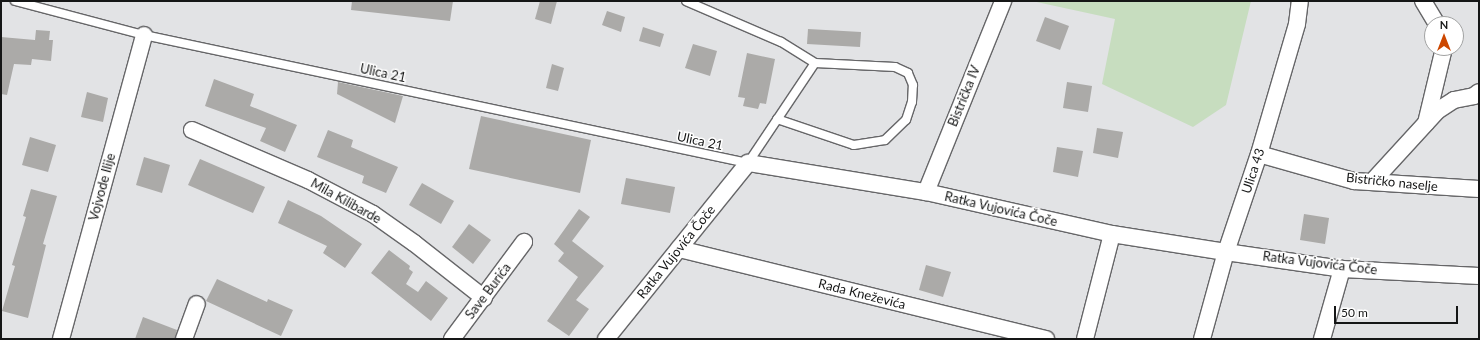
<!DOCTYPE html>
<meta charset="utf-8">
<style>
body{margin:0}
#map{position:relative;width:1480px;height:340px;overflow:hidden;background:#e2e3e5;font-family:Lato,sans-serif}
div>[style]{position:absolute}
.green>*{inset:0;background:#c7ddbf}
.building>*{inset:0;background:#abaaa8}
.roads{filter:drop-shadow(1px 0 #666668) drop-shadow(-1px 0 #666668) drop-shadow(0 1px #666668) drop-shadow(0 -1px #666668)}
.lane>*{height:8px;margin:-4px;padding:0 4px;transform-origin:4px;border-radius:4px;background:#fff}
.street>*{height:16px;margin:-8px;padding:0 8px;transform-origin:8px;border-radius:8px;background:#fff}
span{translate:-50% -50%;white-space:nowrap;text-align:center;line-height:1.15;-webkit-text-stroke:3px #fff;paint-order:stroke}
.street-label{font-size:13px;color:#151616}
.frame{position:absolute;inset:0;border:2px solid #151616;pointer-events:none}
.north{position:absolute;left:1424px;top:16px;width:40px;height:40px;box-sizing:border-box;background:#fff;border:1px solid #a1a2a2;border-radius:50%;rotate:0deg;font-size:11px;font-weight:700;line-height:16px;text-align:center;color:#151616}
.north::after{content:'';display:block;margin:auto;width:14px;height:18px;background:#cc4700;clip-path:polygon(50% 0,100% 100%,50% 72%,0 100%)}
.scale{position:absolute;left:1334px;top:306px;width:124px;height:18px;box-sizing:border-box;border:2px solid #151616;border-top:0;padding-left:5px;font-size:12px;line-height:14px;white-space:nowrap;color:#151616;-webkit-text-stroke:3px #fff;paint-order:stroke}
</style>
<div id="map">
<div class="green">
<div style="clip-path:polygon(1032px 1px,1251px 1px,1226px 105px,1193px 127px,1102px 84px,1115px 19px)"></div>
</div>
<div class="building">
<div style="clip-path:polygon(352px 1px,453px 1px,450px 21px,351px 10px)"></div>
<div style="clip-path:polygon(540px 1px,557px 1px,551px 24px,535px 19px)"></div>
<div style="clip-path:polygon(607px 11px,625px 17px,621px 32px,602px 25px)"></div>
<div style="clip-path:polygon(1045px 17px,1069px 26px,1060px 50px,1036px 41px)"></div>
<div style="clip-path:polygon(643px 27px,664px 34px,660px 47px,639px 41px)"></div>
<div style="clip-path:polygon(808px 29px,861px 32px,860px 47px,807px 44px)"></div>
<div style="clip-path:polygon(36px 30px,50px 31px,49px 40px,53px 40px,51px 61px,32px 59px,31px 65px,14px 64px,7px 95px,1px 94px,1px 37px,35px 40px)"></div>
<div style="clip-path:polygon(693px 44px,717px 51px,710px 76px,685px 68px)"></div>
<div style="clip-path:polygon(747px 53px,775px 59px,766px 104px,760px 103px,758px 109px,743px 106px,745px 98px,738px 97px)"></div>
<div style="clip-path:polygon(552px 64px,564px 68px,558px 91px,546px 88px)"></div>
<div style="clip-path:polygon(214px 79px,254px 94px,250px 106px,297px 125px,285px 152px,260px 141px,266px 128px,205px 106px)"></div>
<div style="clip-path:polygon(338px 82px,403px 96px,395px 123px,337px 94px)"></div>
<div style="clip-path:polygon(1067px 82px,1092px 86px,1088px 112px,1063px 108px)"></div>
<div style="clip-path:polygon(87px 92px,108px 98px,103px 122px,81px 117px)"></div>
<div style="clip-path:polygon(481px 116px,591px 140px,580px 193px,469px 169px)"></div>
<div style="clip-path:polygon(1097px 128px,1123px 132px,1118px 158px,1093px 153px)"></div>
<div style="clip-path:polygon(328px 130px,353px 140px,351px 147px,398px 167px,386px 193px,362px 183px,364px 176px,317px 157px)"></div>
<div style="clip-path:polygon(30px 137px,56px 145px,48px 172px,22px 165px)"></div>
<div style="clip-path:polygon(1057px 147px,1083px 151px,1078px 177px,1053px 172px)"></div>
<div style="clip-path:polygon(144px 157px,170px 165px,162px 193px,136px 185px)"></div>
<div style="clip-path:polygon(200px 159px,265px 187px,253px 213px,188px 185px)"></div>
<div style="clip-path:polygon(626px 178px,675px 187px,670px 213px,621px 204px)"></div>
<div style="clip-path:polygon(422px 183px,454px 201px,441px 224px,409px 205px)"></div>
<div style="clip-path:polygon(31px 189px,57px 196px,43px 244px,46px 245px,28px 318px,2px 311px,15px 266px,12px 265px,26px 217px,23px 216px)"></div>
<div style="clip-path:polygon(288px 200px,321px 216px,362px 244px,345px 268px,323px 253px,327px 246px,278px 223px)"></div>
<div style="clip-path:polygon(579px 209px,590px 217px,572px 241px,604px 266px,576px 300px,589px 309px,569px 336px,547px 321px,578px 277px,558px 261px,564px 253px,554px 244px)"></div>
<div style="clip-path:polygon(1304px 214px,1329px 218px,1325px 244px,1300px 240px)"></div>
<div style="clip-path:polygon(469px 224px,491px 240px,473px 264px,452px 247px)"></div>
<div style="clip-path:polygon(389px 250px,410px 266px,409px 269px,413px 272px,406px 284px,418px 292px,426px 281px,448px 298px,431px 321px,371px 273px)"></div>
<div style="clip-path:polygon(926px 265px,951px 272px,943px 297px,919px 290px)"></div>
<div style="clip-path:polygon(217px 279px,267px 302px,268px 299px,293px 310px,281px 336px,206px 301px)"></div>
<div style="clip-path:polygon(143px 317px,177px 330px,175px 339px,135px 339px)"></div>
</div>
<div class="roads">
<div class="lane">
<div style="left:15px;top:1px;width:133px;rotate:14.8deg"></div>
<div style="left:144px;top:35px;width:617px;rotate:11.97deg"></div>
<div style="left:748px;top:163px;width:120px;rotate:-56.2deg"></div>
<div style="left:815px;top:63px;width:40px;rotate:-148deg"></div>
<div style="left:781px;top:42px;width:103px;rotate:-156.7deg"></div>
<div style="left:777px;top:119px;width:81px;rotate:18.7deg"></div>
<div style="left:854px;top:145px;width:31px;rotate:-9deg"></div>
<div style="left:885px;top:140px;width:29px;rotate:-44deg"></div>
<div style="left:906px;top:120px;width:19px;rotate:-72deg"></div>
<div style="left:912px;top:102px;width:17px;rotate:-87deg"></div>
<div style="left:913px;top:85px;width:13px;rotate:-113deg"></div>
<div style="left:908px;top:73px;width:14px;rotate:-155deg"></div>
<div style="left:895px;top:67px;width:80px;rotate:-177.1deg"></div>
</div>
<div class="street">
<div style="left:1423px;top:1px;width:27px;rotate:59deg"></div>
<div style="left:1426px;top:123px;width:77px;rotate:-76.5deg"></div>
<div style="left:192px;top:130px;width:126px;rotate:23.3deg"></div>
<div style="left:308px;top:180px;width:73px;rotate:27.6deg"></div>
<div style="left:373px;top:214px;width:50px;rotate:35.3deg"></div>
<div style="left:414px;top:243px;width:89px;rotate:38.2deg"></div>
<div style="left:1259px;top:154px;width:99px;rotate:15.9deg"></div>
<div style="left:1354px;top:181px;width:125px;rotate:3.7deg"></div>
<div style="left:1372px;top:182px;width:96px;rotate:-47.5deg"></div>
<div style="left:1437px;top:111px;width:20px;rotate:-33deg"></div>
<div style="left:1454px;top:100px;width:20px;rotate:-11deg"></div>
<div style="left:1474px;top:96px;width:6px;rotate:-39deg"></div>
<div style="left:926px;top:192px;width:206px;rotate:-68deg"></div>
<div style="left:679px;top:249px;width:378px;rotate:13.8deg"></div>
<div style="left:61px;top:339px;width:315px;rotate:-74.7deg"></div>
<div style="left:184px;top:339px;width:37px;rotate:-70deg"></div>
<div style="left:452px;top:339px;width:121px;rotate:-53.4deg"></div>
<div style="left:606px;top:339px;width:226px;rotate:-51.1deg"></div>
<div style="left:748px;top:163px;width:180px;rotate:9.3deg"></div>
<div style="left:926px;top:192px;width:191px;rotate:12.7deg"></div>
<div style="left:1112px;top:234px;width:115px;rotate:9deg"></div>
<div style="left:1226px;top:252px;width:117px;rotate:8.3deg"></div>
<div style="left:1342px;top:269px;width:137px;rotate:2.9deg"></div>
<div style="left:1085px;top:339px;width:108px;rotate:-75.6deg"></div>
<div style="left:1202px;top:339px;width:90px;rotate:-74.6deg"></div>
<div style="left:1226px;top:252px;width:103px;rotate:-71.4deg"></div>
<div style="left:1259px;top:154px;width:135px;rotate:-73.7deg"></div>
<div style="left:1297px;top:24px;width:23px;rotate:-83deg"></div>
<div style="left:1322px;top:339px;width:73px;rotate:-74.1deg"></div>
</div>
</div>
<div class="street-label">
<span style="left:383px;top:73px;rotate:12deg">Ulica 21</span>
<span style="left:964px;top:96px;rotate:-68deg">Bistrička IV</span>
<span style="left:700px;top:141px;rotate:12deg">Ulica 21</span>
<span style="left:1253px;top:171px;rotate:-72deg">Ulica 43</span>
<span style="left:1392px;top:182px;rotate:6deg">Bistričko naselje</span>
<span style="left:102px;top:187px;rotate:-75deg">Vojvode Ilije</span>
<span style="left:346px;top:201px;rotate:29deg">Mila Kilibarde</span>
<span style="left:1001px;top:209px;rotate:13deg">Ratka Vujovića Čoče</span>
<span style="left:676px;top:252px;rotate:-51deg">Ratka Vujovića Čoče</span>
<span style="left:1320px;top:263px;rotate:7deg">Ratka Vujovića Čoče</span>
<span style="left:488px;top:291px;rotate:-53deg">Save Burića</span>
<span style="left:862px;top:294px;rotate:14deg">Rada Kneževića</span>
</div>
<div class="frame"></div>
<div class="north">N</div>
<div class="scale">50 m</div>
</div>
